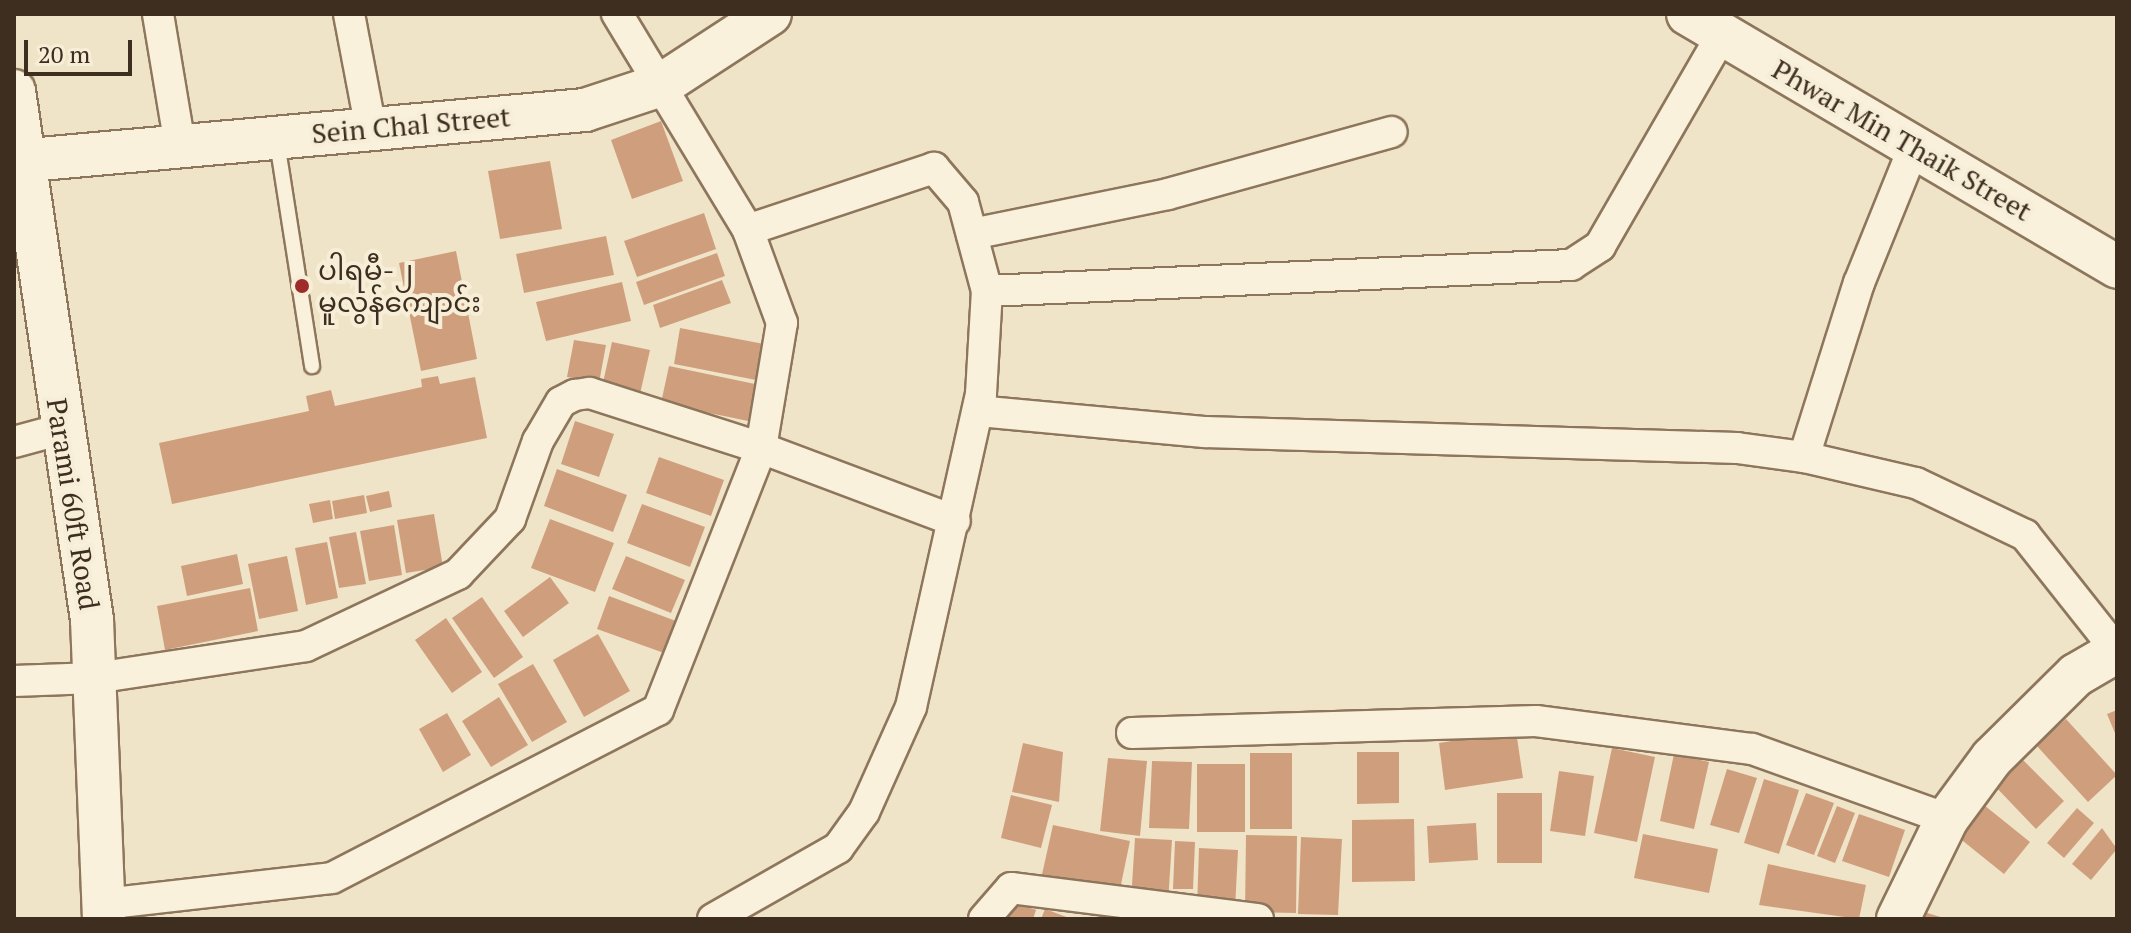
<!DOCTYPE html>
<meta charset="utf-8">
<style>
body{margin:0}
#map{position:relative;width:2131px;height:933px;overflow:hidden;background:#f0e4c8;font-family:"PT Serif","Noto Sans Myanmar",serif}
div>[style]{position:absolute}
.building>*{inset:0;background:#cf9f7d}
.roads{filter:drop-shadow(2px 0 #8d765c) drop-shadow(-2px 0 #8d765c) drop-shadow(0 2px #8d765c) drop-shadow(0 -2px #8d765c)}
.lane>*{height:14px;margin:-7px;padding:0 7px;transform-origin:7px;border-radius:7px;background:#faf1dc}
.street>*{height:30px;margin:-15px;padding:0 15px;transform-origin:15px;border-radius:15px;background:#faf1dc}
.secondary>*{height:42px;margin:-21px;padding:0 21px;transform-origin:21px;border-radius:21px;background:#faf1dc}
.dots>*{width:22px;height:22px;translate:-50% -50%;box-sizing:border-box;border:4px solid #f7eed8;border-radius:50%}
span{translate:-50% -50%;white-space:nowrap;text-align:center;line-height:1.15;-webkit-text-stroke:8px #f7eed8;paint-order:stroke}
.street-label{font-size:28px;color:#3d2e20}
.poi-label{font-size:28px;color:#3d2e20}
.left{translate:0 -50%;text-align:left}
.frame{position:absolute;inset:0;border:16px solid #3d2e20;pointer-events:none}
.scale{position:absolute;left:24px;top:40px;width:108px;height:36px;box-sizing:border-box;border:4px solid #3d2e20;border-top:0;padding-left:10px;font-size:24px;line-height:28px;white-space:nowrap;color:#3d2e20;-webkit-text-stroke:6px #f7eed8;paint-order:stroke}
</style>
<div id="map">
<div class="building">
<div style="clip-path:polygon(661px 121px,683px 181px,632px 199px,611px 140px)"></div>
<div style="clip-path:polygon(550px 161px,562px 229px,500px 239px,488px 171px)"></div>
<div style="clip-path:polygon(704px 213px,716px 249px,637px 277px,624px 241px)"></div>
<div style="clip-path:polygon(606px 236px,614px 275px,524px 293px,516px 254px)"></div>
<div style="clip-path:polygon(456px 251px,477px 359px,421px 371px,399px 263px)"></div>
<div style="clip-path:polygon(717px 253px,725px 276px,644px 305px,636px 282px)"></div>
<div style="clip-path:polygon(722px 280px,731px 303px,660px 328px,653px 305px)"></div>
<div style="clip-path:polygon(622px 282px,631px 321px,546px 341px,536px 302px)"></div>
<div style="clip-path:polygon(680px 328px,764px 344px,756px 380px,674px 364px)"></div>
<div style="clip-path:polygon(574px 340px,606px 345px,599px 383px,567px 377px)"></div>
<div style="clip-path:polygon(612px 342px,650px 350px,640px 394px,602px 387px)"></div>
<div style="clip-path:polygon(669px 366px,755px 384px,748px 421px,661px 403px)"></div>
<div style="clip-path:polygon(438px 376px,440px 384px,475px 377px,487px 438px,172px 504px,159px 443px,309px 411px,306px 396px,331px 390px,335px 406px,422px 387px,421px 379px)"></div>
<div style="clip-path:polygon(575px 421px,614px 434px,599px 477px,561px 464px)"></div>
<div style="clip-path:polygon(659px 457px,724px 480px,711px 516px,646px 493px)"></div>
<div style="clip-path:polygon(557px 469px,627px 495px,613px 532px,544px 506px)"></div>
<div style="clip-path:polygon(389px 491px,392px 507px,370px 512px,366px 496px)"></div>
<div style="clip-path:polygon(364px 495px,367px 513px,335px 519px,332px 501px)"></div>
<div style="clip-path:polygon(330px 500px,333px 519px,313px 523px,309px 504px)"></div>
<div style="clip-path:polygon(642px 504px,705px 527px,690px 567px,627px 543px)"></div>
<div style="clip-path:polygon(434px 514px,443px 567px,406px 573px,397px 520px)"></div>
<div style="clip-path:polygon(550px 519px,614px 543px,595px 592px,531px 568px)"></div>
<div style="clip-path:polygon(394px 525px,402px 575px,369px 581px,360px 531px)"></div>
<div style="clip-path:polygon(356px 532px,366px 584px,339px 588px,329px 537px)"></div>
<div style="clip-path:polygon(327px 542px,338px 598px,306px 605px,295px 548px)"></div>
<div style="clip-path:polygon(237px 554px,243px 584px,187px 596px,181px 566px)"></div>
<div style="clip-path:polygon(287px 556px,298px 611px,259px 619px,248px 564px)"></div>
<div style="clip-path:polygon(626px 556px,685px 580px,671px 613px,612px 589px)"></div>
<div style="clip-path:polygon(550px 577px,569px 603px,523px 637px,504px 611px)"></div>
<div style="clip-path:polygon(250px 588px,258px 631px,165px 650px,157px 606px)"></div>
<div style="clip-path:polygon(609px 596px,676px 621px,664px 653px,597px 629px)"></div>
<div style="clip-path:polygon(482px 597px,523px 657px,494px 678px,452px 618px)"></div>
<div style="clip-path:polygon(446px 618px,482px 672px,452px 693px,415px 640px)"></div>
<div style="clip-path:polygon(598px 634px,630px 691px,584px 717px,553px 660px)"></div>
<div style="clip-path:polygon(533px 664px,567px 722px,532px 742px,498px 684px)"></div>
<div style="clip-path:polygon(499px 697px,528px 745px,491px 767px,462px 721px)"></div>
<div style="clip-path:polygon(2117px 710px,2117px 738px,2107px 714px)"></div>
<div style="clip-path:polygon(447px 713px,471px 755px,443px 772px,419px 729px)"></div>
<div style="clip-path:polygon(2066px 719px,2117px 775px,2088px 802px,2036px 745px)"></div>
<div style="clip-path:polygon(1516px 731px,1523px 778px,1445px 790px,1439px 743px)"></div>
<div style="clip-path:polygon(1023px 743px,1063px 752px,1059px 802px,1012px 792px)"></div>
<div style="clip-path:polygon(1612px 748px,1655px 757px,1637px 842px,1594px 833px)"></div>
<div style="clip-path:polygon(1357px 752px,1399px 752px,1399px 803px,1357px 804px)"></div>
<div style="clip-path:polygon(1250px 753px,1292px 753px,1292px 829px,1250px 829px)"></div>
<div style="clip-path:polygon(1674px 754px,1709px 762px,1694px 829px,1660px 821px)"></div>
<div style="clip-path:polygon(2019px 756px,2064px 801px,2036px 829px,1992px 783px)"></div>
<div style="clip-path:polygon(1108px 758px,1147px 761px,1140px 836px,1100px 831px)"></div>
<div style="clip-path:polygon(1152px 761px,1192px 762px,1189px 829px,1149px 828px)"></div>
<div style="clip-path:polygon(1197px 764px,1245px 764px,1245px 832px,1197px 832px)"></div>
<div style="clip-path:polygon(1727px 769px,1757px 778px,1739px 833px,1710px 825px)"></div>
<div style="clip-path:polygon(1559px 771px,1594px 776px,1585px 836px,1550px 831px)"></div>
<div style="clip-path:polygon(1764px 779px,1799px 790px,1779px 854px,1744px 843px)"></div>
<div style="clip-path:polygon(1497px 793px,1542px 793px,1542px 863px,1497px 863px)"></div>
<div style="clip-path:polygon(1806px 793px,1834px 803px,1814px 855px,1786px 845px)"></div>
<div style="clip-path:polygon(1011px 795px,1052px 805px,1041px 848px,1001px 838px)"></div>
<div style="clip-path:polygon(1979px 801px,2030px 842px,2004px 874px,1953px 833px)"></div>
<div style="clip-path:polygon(1837px 806px,1855px 813px,1835px 863px,1817px 856px)"></div>
<div style="clip-path:polygon(2077px 808px,2094px 823px,2064px 858px,2047px 843px)"></div>
<div style="clip-path:polygon(1859px 814px,1905px 830px,1889px 877px,1842px 861px)"></div>
<div style="clip-path:polygon(1414px 819px,1415px 881px,1352px 882px,1352px 820px)"></div>
<div style="clip-path:polygon(1476px 823px,1478px 860px,1429px 863px,1427px 826px)"></div>
<div style="clip-path:polygon(1053px 825px,1130px 841px,1119px 894px,1041px 879px)"></div>
<div style="clip-path:polygon(2102px 828px,2117px 849px,2091px 880px,2072px 864px)"></div>
<div style="clip-path:polygon(1643px 834px,1718px 849px,1709px 893px,1634px 878px)"></div>
<div style="clip-path:polygon(1246px 835px,1297px 836px,1296px 913px,1245px 912px)"></div>
<div style="clip-path:polygon(1301px 837px,1342px 839px,1338px 915px,1298px 914px)"></div>
<div style="clip-path:polygon(1135px 838px,1172px 840px,1168px 903px,1131px 900px)"></div>
<div style="clip-path:polygon(1175px 841px,1195px 842px,1193px 889px,1173px 889px)"></div>
<div style="clip-path:polygon(1199px 848px,1238px 850px,1235px 909px,1197px 908px)"></div>
<div style="clip-path:polygon(1768px 864px,1866px 885px,1859px 919px,1759px 905px)"></div>
<div style="clip-path:polygon(1011px 901px,1036px 910px,1033px 919px,1004px 919px)"></div>
<div style="clip-path:polygon(1045px 909px,1072px 919px,1041px 919px)"></div>
<div style="clip-path:polygon(1924px 912px,1944px 918px,1944px 919px,1922px 919px)"></div>
</div>
<div class="roads">
<div class="lane">
<div style="left:277px;top:142px;width:227px;rotate:81.1deg"></div>
</div>
<div class="street">
<div style="left:158px;top:14px;width:134px;rotate:80.5deg"></div>
<div style="left:349px;top:14px;width:117px;rotate:79.2deg"></div>
<div style="left:972px;top:234px;width:200px;rotate:-11.5deg"></div>
<div style="left:1168px;top:194px;width:232px;rotate:-15.5deg"></div>
<div style="left:987px;top:291px;width:585px;rotate:-2.55deg"></div>
<div style="left:1571px;top:265px;width:35px;rotate:-33deg"></div>
<div style="left:1600px;top:246px;width:244px;rotate:-60deg"></div>
<div style="left:978px;top:411px;width:228px;rotate:5.3deg"></div>
<div style="left:1205px;top:432px;width:532px;rotate:1.72deg"></div>
<div style="left:1737px;top:448px;width:68px;rotate:7.7deg"></div>
<div style="left:1804px;top:457px;width:115px;rotate:13.1deg"></div>
<div style="left:1916px;top:483px;width:121px;rotate:25.5deg"></div>
<div style="left:2025px;top:535px;width:148px;rotate:51.6deg"></div>
<div style="left:14px;top:442px;width:50px;rotate:-15.2deg"></div>
<div style="left:1804px;top:457px;width:182px;rotate:-72.5deg"></div>
<div style="left:1859px;top:283px;width:147px;rotate:-68deg"></div>
<div style="left:14px;top:681px;width:81px;rotate:-2.1deg"></div>
<div style="left:95px;top:678px;width:213px;rotate:-8.6deg"></div>
<div style="left:306px;top:646px;width:168px;rotate:-25.3deg"></div>
<div style="left:458px;top:574px;width:76px;rotate:-46.6deg"></div>
<div style="left:510px;top:519px;width:83px;rotate:-70.3deg"></div>
<div style="left:538px;top:441px;width:45px;rotate:-59.5deg"></div>
<div style="left:561px;top:402px;width:16px;rotate:-27deg"></div>
<div style="left:575px;top:395px;width:15px;rotate:-8deg"></div>
<div style="left:590px;top:393px;width:180px;rotate:17.8deg"></div>
<div style="left:761px;top:448px;width:207px;rotate:20.6deg"></div>
<div style="left:1132px;top:733px;width:404px;rotate:-1.7deg"></div>
<div style="left:1536px;top:721px;width:218px;rotate:7.4deg"></div>
<div style="left:1752px;top:749px;width:207px;rotate:19.7deg"></div>
<div style="left:104px;top:904px;width:229px;rotate:-6.5deg"></div>
<div style="left:332px;top:878px;width:367px;rotate:-27.3deg"></div>
<div style="left:658px;top:710px;width:282px;rotate:-68.5deg"></div>
<div style="left:761px;top:448px;width:127px;rotate:-80.5deg"></div>
<div style="left:782px;top:323px;width:99px;rotate:-110.1deg"></div>
<div style="left:748px;top:230px;width:253px;rotate:-121.2deg"></div>
<div style="left:713px;top:919px;width:144px;rotate:-29.6deg"></div>
<div style="left:838px;top:848px;width:44px;rotate:-54.2deg"></div>
<div style="left:864px;top:812px;width:115px;rotate:-65.9deg"></div>
<div style="left:911px;top:707px;width:321px;rotate:-77.4deg"></div>
<div style="left:981px;top:394px;width:103px;rotate:-86.7deg"></div>
<div style="left:987px;top:291px;width:92px;rotate:-105.1deg"></div>
<div style="left:963px;top:202px;width:45px;rotate:-130.5deg"></div>
<div style="left:934px;top:168px;width:196px;rotate:161.6deg"></div>
<div style="left:984px;top:919px;width:41px;rotate:-48.9deg"></div>
<div style="left:1011px;top:888px;width:249px;rotate:7.2deg"></div>
</div>
<div class="secondary">
<div style="left:1688px;top:14px;width:498px;rotate:30.5deg"></div>
<div style="left:14px;top:91px;width:535px;rotate:81.61deg"></div>
<div style="left:92px;top:620px;width:299px;rotate:87.7deg"></div>
<div style="left:29px;top:160px;width:558px;rotate:-5.14deg"></div>
<div style="left:585px;top:110px;width:80px;rotate:-18.2deg"></div>
<div style="left:661px;top:85px;width:130px;rotate:-33.1deg"></div>
<div style="left:1898px;top:919px;width:111px;rotate:-63.9deg"></div>
<div style="left:1947px;top:819px;width:76px;rotate:-53.6deg"></div>
<div style="left:1992px;top:758px;width:118px;rotate:-44.7deg"></div>
<div style="left:2076px;top:675px;width:48px;rotate:-30.3deg"></div>
</div>
</div>
<div class="dots">
<div style="left:302px;top:286px;background:#9e2a2b"></div>
</div>
<div class="street-label">
<span style="left:411px;top:125px;rotate:-5deg">Sein Chal Street</span>
<span style="left:1902px;top:140px;rotate:30deg">Phwar Min Thaik Street</span>
<span style="left:73px;top:504px;rotate:81deg">Parami 60ft Road</span>
</div>
<div class="poi-label">
<span class="left" style="left:318px;top:286px">ပါရမီ-၂<br>မူလွန်ကျောင်း</span>
</div>
<div class="frame"></div>
<div class="scale">20 m</div>
</div>
